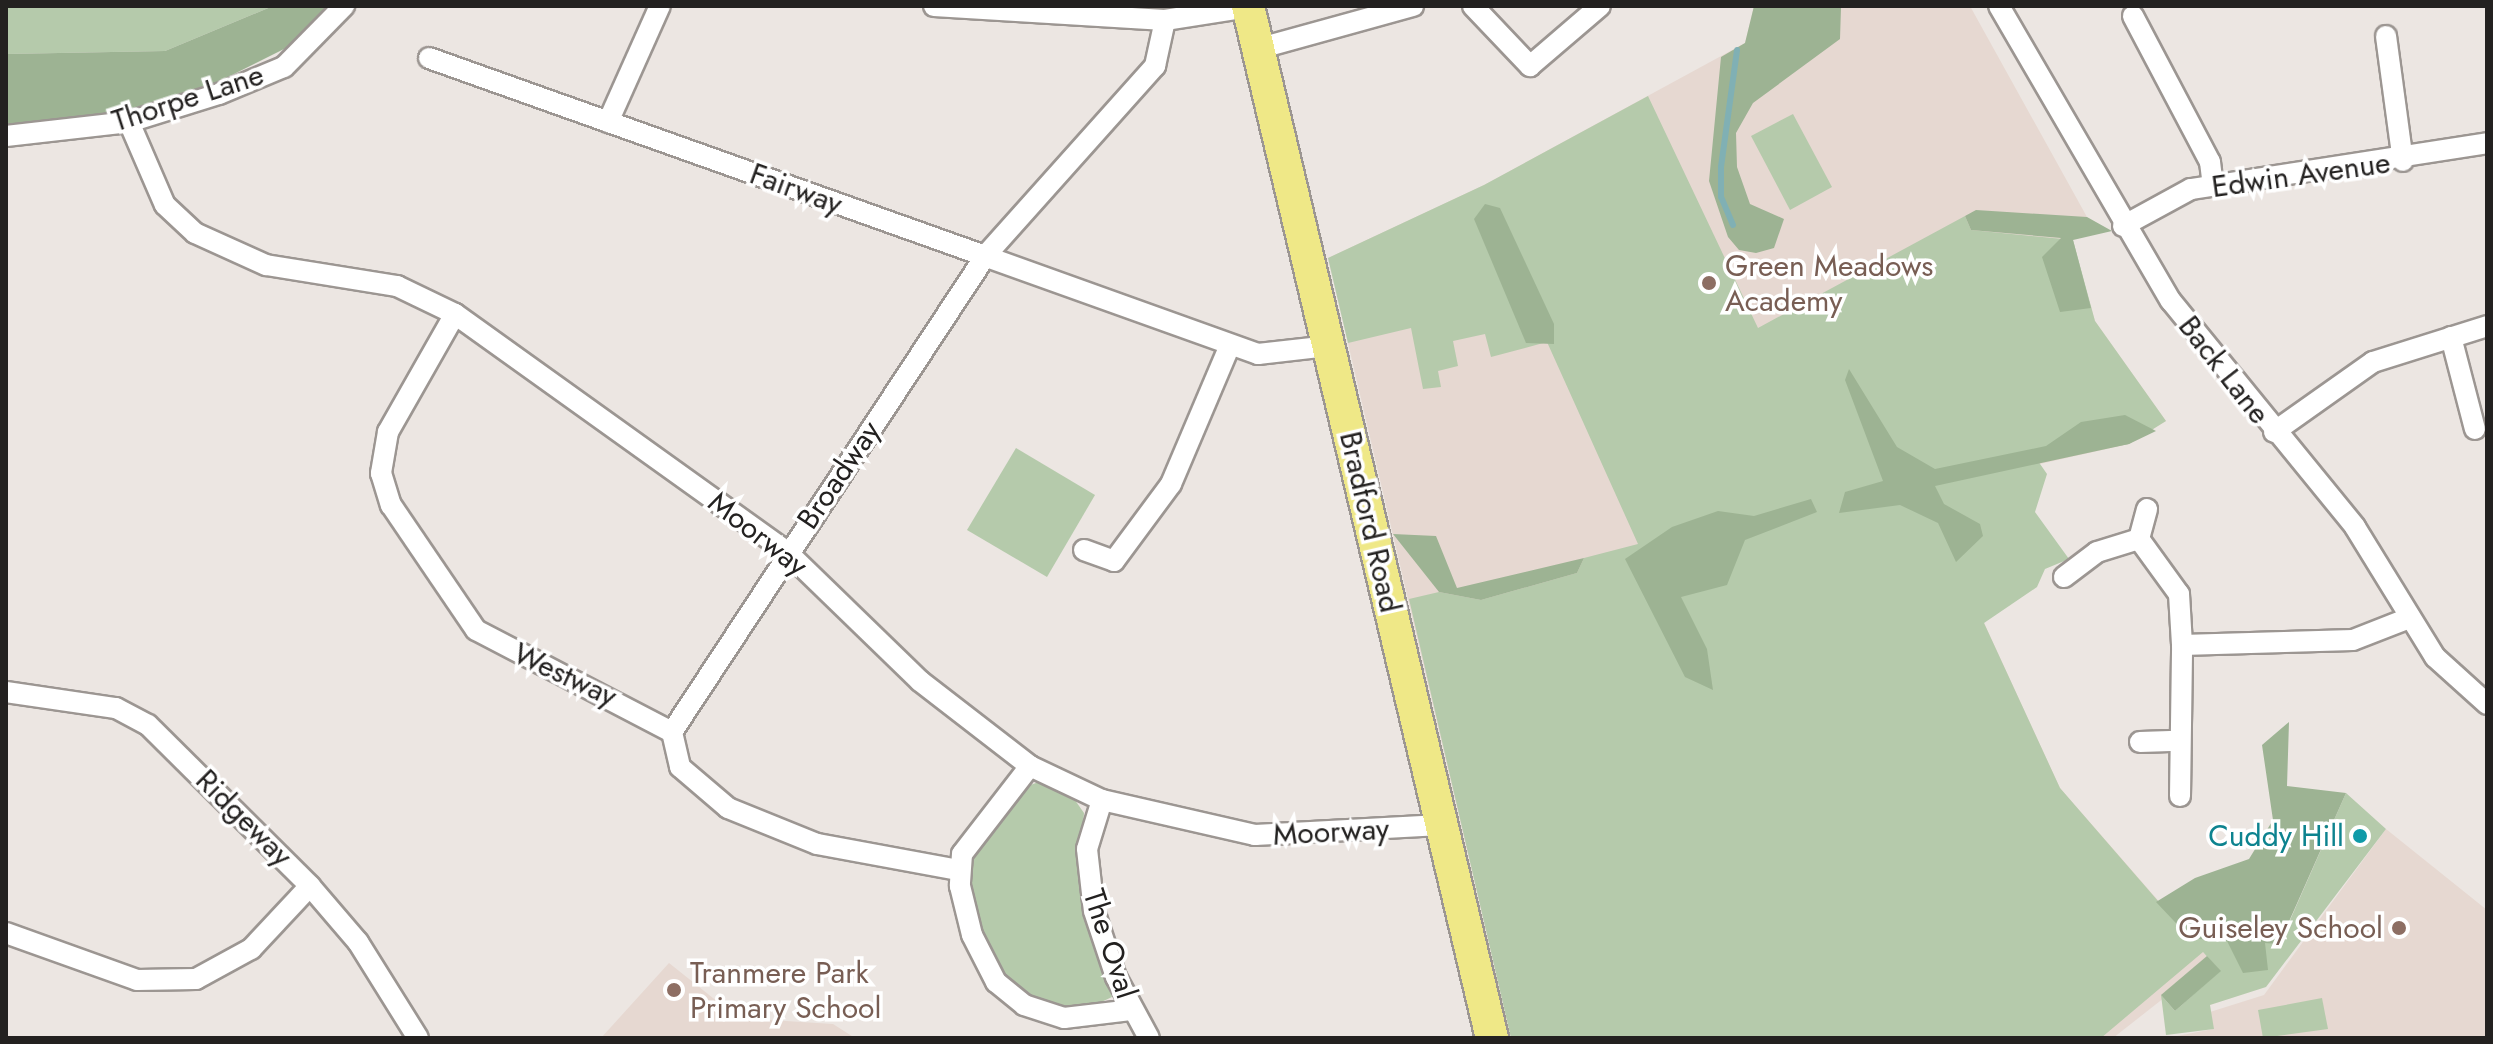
<!DOCTYPE html>
<style>
body{margin:0}
#map{position:relative;width:2493px;height:1044px;overflow:hidden;background:#ece6e2;font-family:Jost,sans-serif}
div>[style]{position:absolute}
.built>*{inset:0;background:#e6d8d1}
.green>*{inset:0;background:#b5caab}
.forest>*{inset:0;background:#9db393}
.stream>*{height:6px;margin:-3px;padding:0 3px;transform-origin:3px;border-radius:3px;background:#80b0b4}
.roads{filter:drop-shadow(2px 0 #9c9692) drop-shadow(-2px 0 #9c9692) drop-shadow(0 2px #9c9692) drop-shadow(0 -2px #9c9692)}
.street>*{height:20px;margin:-10px;padding:0 10px;transform-origin:10px;border-radius:10px;background:#fff}
.primary>*{height:32px;margin:-16px;padding:0 16px;transform-origin:16px;border-radius:16px;background:#efe887}
.dots>*{width:22px;height:22px;translate:-50% -50%;box-sizing:border-box;border:4px solid #fff;border-radius:50%}
span{translate:-50% -50%;white-space:nowrap;text-align:center;line-height:1.15;-webkit-text-stroke:7px #fff;paint-order:stroke}
.street-label{font-size:30px;color:#232120}
.education-label{font-size:30px;color:#785e54}
.left{translate:0 -50%;text-align:left}
.right{translate:-100% -50%;text-align:right}
.culture-label{font-size:30px;color:#0d838f}
.frame{position:absolute;inset:0;border:8px solid #232120;pointer-events:none}
</style>
<div id="map">
<div class="built">
<div style="clip-path:polygon(1754px 6px,1970px 6px,2087px 217px,2066px 220px,2095px 321px,2166px 421px,2129px 444px,1923px 490px,2060px 788px,2211px 961px,2113px 1038px,1511px 1038px,1328px 258px,1484px 185px,1745px 43px)"></div>
<div style="clip-path:polygon(2386px 829px,2487px 910px,2487px 1038px,2167px 1038px,2213px 1029px,2210px 1012px,2264px 995px)"></div>
<div style="clip-path:polygon(669px 963px,738px 1018px,833px 1024px,855px 1038px,601px 1038px)"></div>
</div>
<div class="green">
<div style="clip-path:polygon(6px 6px,273px 6px,165px 51px,6px 54px)"></div>
<div style="clip-path:polygon(1648px 96px,1758px 328px,1965px 216px,1971px 230px,2073px 240px,2095px 321px,2166px 421px,2129px 444px,2038px 461px,2047px 474px,2035px 512px,2069px 559px,2045px 569px,2037px 587px,1984px 623px,2060px 788px,2191px 939px,2280px 943px,2346px 793px,2386px 829px,2266px 987px,2210px 1005px,2214px 1029px,2166px 1035px,2161px 995px,2175px 1011px,2220px 971px,2203px 952px,2101px 1038px,1511px 1038px,1409px 599px,1439px 592px,1481px 600px,1577px 573px,1584px 558px,1638px 544px,1547px 342px,1491px 357px,1485px 334px,1453px 341px,1458px 366px,1438px 371px,1441px 387px,1423px 389px,1411px 328px,1348px 343px,1328px 258px,1484px 185px)"></div>
<div style="clip-path:polygon(1793px 114px,1832px 187px,1790px 210px,1751px 136px)"></div>
<div style="clip-path:polygon(1016px 448px,1095px 495px,1047px 577px,967px 530px)"></div>
<div style="clip-path:polygon(1041px 781px,1070px 793px,1084px 813px,1079px 879px,1112px 997px,1082px 1011px,1040px 1004px,1008px 982px,979px 931px,967px 888px,970px 856px,1023px 788px)"></div>
<div style="clip-path:polygon(2322px 998px,2328px 1029px,2263px 1038px,2258px 1010px)"></div>
</div>
<div class="forest">
<div style="clip-path:polygon(273px 6px,336px 6px,300px 41px,202px 90px,125px 114px,6px 134px,6px 54px,165px 51px)"></div>
<div style="clip-path:polygon(1754px 6px,1841px 8px,1840px 39px,1753px 103px,1736px 133px,1737px 167px,1750px 204px,1784px 219px,1774px 248px,1756px 253px,1739px 250px,1728px 237px,1709px 181px,1721px 57px,1745px 43px)"></div>
<div style="clip-path:polygon(1485px 204px,1500px 208px,1554px 324px,1554px 344px,1526px 343px,1474px 219px)"></div>
<div style="clip-path:polygon(1976px 210px,2087px 217px,2112px 231px,2073px 240px,2091px 308px,2060px 312px,2042px 257px,2061px 238px,1971px 230px,1965px 216px)"></div>
<div style="clip-path:polygon(1849px 369px,1897px 447px,1935px 469px,2046px 446px,2081px 422px,2125px 415px,2156px 431px,2129px 444px,1935px 486px,1944px 504px,1980px 524px,1983px 536px,1956px 562px,1938px 523px,1900px 505px,1839px 513px,1845px 492px,1883px 481px,1845px 380px)"></div>
<div style="clip-path:polygon(1811px 499px,1817px 512px,1745px 540px,1727px 585px,1681px 597px,1707px 649px,1713px 690px,1685px 677px,1625px 559px,1672px 527px,1718px 511px,1754px 516px)"></div>
<div style="clip-path:polygon(1393px 534px,1436px 536px,1457px 588px,1584px 558px,1577px 573px,1481px 600px,1439px 592px)"></div>
<div style="clip-path:polygon(2289px 722px,2287px 786px,2346px 793px,2279px 944px,2265px 943px,2268px 970px,2243px 973px,2227px 941px,2191px 939px,2156px 902px,2195px 878px,2249px 859px,2273px 820px,2262px 745px)"></div>
<div style="clip-path:polygon(2207px 956px,2221px 971px,2175px 1011px,2161px 995px)"></div>
</div>
<div class="stream">
<div style="left:1733px;top:225px;width:30px;rotate:-113deg"></div>
<div style="left:1721px;top:197px;width:30px;rotate:-90deg"></div>
<div style="left:1721px;top:167px;width:118px;rotate:-82.2deg"></div>
</div>
<div class="roads">
<div class="street">
<div style="left:934px;top:6px;width:231px;rotate:3.5deg"></div>
<div style="left:1165px;top:20px;width:84px;rotate:-8.9deg"></div>
<div style="left:1473px;top:6px;width:83px;rotate:46.5deg"></div>
<div style="left:1530px;top:66px;width:92px;rotate:-40.6deg"></div>
<div style="left:1999px;top:6px;width:341px;rotate:59.8deg"></div>
<div style="left:2171px;top:301px;width:291px;rotate:50.8deg"></div>
<div style="left:2355px;top:527px;width:153px;rotate:58.4deg"></div>
<div style="left:2435px;top:657px;width:70px;rotate:42.1deg"></div>
<div style="left:2133px;top:16px;width:165px;rotate:62.2deg"></div>
<div style="left:2210px;top:162px;width:24px;rotate:83deg"></div>
<div style="left:2386px;top:36px;width:126px;rotate:82.3deg"></div>
<div style="left:1257px;top:49px;width:162px;rotate:-15.4deg"></div>
<div style="left:429px;top:58px;width:590px;rotate:19.6deg"></div>
<div style="left:129px;top:122px;width:90px;rotate:66.6deg"></div>
<div style="left:165px;top:205px;width:41px;rotate:43deg"></div>
<div style="left:195px;top:233px;width:78px;rotate:24.3deg"></div>
<div style="left:266px;top:265px;width:133px;rotate:9.1deg"></div>
<div style="left:397px;top:286px;width:64px;rotate:25.8deg"></div>
<div style="left:455px;top:314px;width:408px;rotate:35.6deg"></div>
<div style="left:787px;top:552px;width:185px;rotate:44.1deg"></div>
<div style="left:920px;top:681px;width:139px;rotate:37.7deg"></div>
<div style="left:1030px;top:766px;width:80px;rotate:25.3deg"></div>
<div style="left:1102px;top:800px;width:157px;rotate:12.9deg"></div>
<div style="left:1255px;top:835px;width:186px;rotate:-3.1deg"></div>
<div style="left:608px;top:122px;width:127px;rotate:-65.9deg"></div>
<div style="left:6px;top:136px;width:124px;rotate:-6.5deg"></div>
<div style="left:129px;top:122px;width:94px;rotate:-17.3deg"></div>
<div style="left:219px;top:94px;width:70px;rotate:-22.6deg"></div>
<div style="left:284px;top:67px;width:86px;rotate:-45.5deg"></div>
<div style="left:2123px;top:226px;width:77px;rotate:-28.6deg"></div>
<div style="left:2191px;top:189px;width:300px;rotate:-8.8deg"></div>
<div style="left:990px;top:258px;width:285px;rotate:19.7deg"></div>
<div style="left:1258px;top:354px;width:70px;rotate:-6.5deg"></div>
<div style="left:455px;top:314px;width:136px;rotate:119.6deg"></div>
<div style="left:388px;top:432px;width:42px;rotate:99.7deg"></div>
<div style="left:381px;top:473px;width:34px;rotate:73deg"></div>
<div style="left:391px;top:505px;width:151px;rotate:55.8deg"></div>
<div style="left:476px;top:630px;width:221px;rotate:27.5deg"></div>
<div style="left:672px;top:732px;width:36px;rotate:77deg"></div>
<div style="left:680px;top:767px;width:63px;rotate:40.5deg"></div>
<div style="left:728px;top:808px;width:96px;rotate:22deg"></div>
<div style="left:817px;top:844px;width:144px;rotate:10.4deg"></div>
<div style="left:2451px;top:337px;width:95px;rotate:75.4deg"></div>
<div style="left:2274px;top:432px;width:121px;rotate:-35.3deg"></div>
<div style="left:2373px;top:362px;width:120px;rotate:-17.5deg"></div>
<div style="left:2139px;top:539px;width:31px;rotate:-75deg"></div>
<div style="left:1084px;top:550px;width:32px;rotate:20deg"></div>
<div style="left:1114px;top:561px;width:96px;rotate:-53.5deg"></div>
<div style="left:1171px;top:484px;width:151px;rotate:-67deg"></div>
<div style="left:2064px;top:577px;width:41px;rotate:-37.1deg"></div>
<div style="left:2097px;top:552px;width:44px;rotate:-17.2deg"></div>
<div style="left:2139px;top:539px;width:68px;rotate:54deg"></div>
<div style="left:2179px;top:594px;width:51px;rotate:86.6deg"></div>
<div style="left:6px;top:692px;width:111px;rotate:8.3deg"></div>
<div style="left:116px;top:708px;width:36px;rotate:28deg"></div>
<div style="left:148px;top:725px;width:228px;rotate:44.8deg"></div>
<div style="left:310px;top:886px;width:74px;rotate:49.4deg"></div>
<div style="left:358px;top:942px;width:113px;rotate:58deg"></div>
<div style="left:672px;top:732px;width:571px;rotate:-56.64deg"></div>
<div style="left:986px;top:255px;width:254px;rotate:-48.2deg"></div>
<div style="left:1155px;top:66px;width:47px;rotate:-77.7deg"></div>
<div style="left:2140px;top:742px;width:38px;rotate:-2deg"></div>
<div style="left:1030px;top:766px;width:111px;rotate:127.7deg"></div>
<div style="left:962px;top:854px;width:32px;rotate:94deg"></div>
<div style="left:960px;top:886px;width:50px;rotate:76.2deg"></div>
<div style="left:972px;top:935px;width:53px;rotate:62.9deg"></div>
<div style="left:996px;top:982px;width:36px;rotate:39deg"></div>
<div style="left:1024px;top:1005px;width:42px;rotate:18deg"></div>
<div style="left:1064px;top:1018px;width:67px;rotate:-6.8deg"></div>
<div style="left:2180px;top:796px;width:151px;rotate:-89.2deg"></div>
<div style="left:2182px;top:645px;width:171px;rotate:-1.7deg"></div>
<div style="left:2353px;top:640px;width:58px;rotate:-21.3deg"></div>
<div style="left:1102px;top:800px;width:51px;rotate:107deg"></div>
<div style="left:1087px;top:849px;width:62px;rotate:83.6deg"></div>
<div style="left:1094px;top:911px;width:70px;rotate:71.6deg"></div>
<div style="left:1116px;top:977px;width:69px;rotate:61.6deg"></div>
<div style="left:6px;top:933px;width:139px;rotate:19.7deg"></div>
<div style="left:137px;top:980px;width:59px;rotate:-1deg"></div>
<div style="left:196px;top:979px;width:63px;rotate:-28.6deg"></div>
<div style="left:251px;top:949px;width:86px;rotate:-46.9deg"></div>
</div>
<div class="primary">
<div style="left:1248px;top:6px;width:1060px;rotate:76.7deg"></div>
</div>
</div>
<div class="dots">
<div style="left:1709px;top:283px;background:#8d6e63"></div>
<div style="left:2360px;top:836px;background:#0f9aa8"></div>
<div style="left:2399px;top:928px;background:#8d6e63"></div>
<div style="left:674px;top:990px;background:#8d6e63"></div>
</div>
<div class="street-label">
<span style="left:188px;top:98px;rotate:-18deg">Thorpe Lane</span>
<span style="left:2301px;top:175px;rotate:-8deg">Edwin Avenue</span>
<span style="left:796px;top:189px;rotate:20deg">Fairway</span>
<span style="left:2224px;top:370px;rotate:52deg">Back Lane</span>
<span style="left:839px;top:475px;rotate:-56deg">Broadway</span>
<span style="left:1370px;top:522px;rotate:77deg">Bradford Road</span>
<span style="left:758px;top:534px;rotate:38deg">Moorway</span>
<span style="left:565px;top:675px;rotate:25deg">Westway</span>
<span style="left:244px;top:818px;rotate:45deg">Ridgeway</span>
<span style="left:1331px;top:832px;rotate:-3deg">Moorway</span>
<span style="left:1110px;top:944px;rotate:72deg">The Oval</span>
</div>
<div class="education-label">
<span class="left" style="left:1725px;top:283px">Green Meadows<br>Academy</span>
<span class="right" style="left:2383px;top:928px">Guiseley School</span>
<span class="left" style="left:690px;top:990px">Tranmere Park<br>Primary School</span>
</div>
<div class="culture-label">
<span class="right" style="left:2344px;top:836px">Cuddy Hill</span>
</div>
<div class="frame"></div>
</div>
